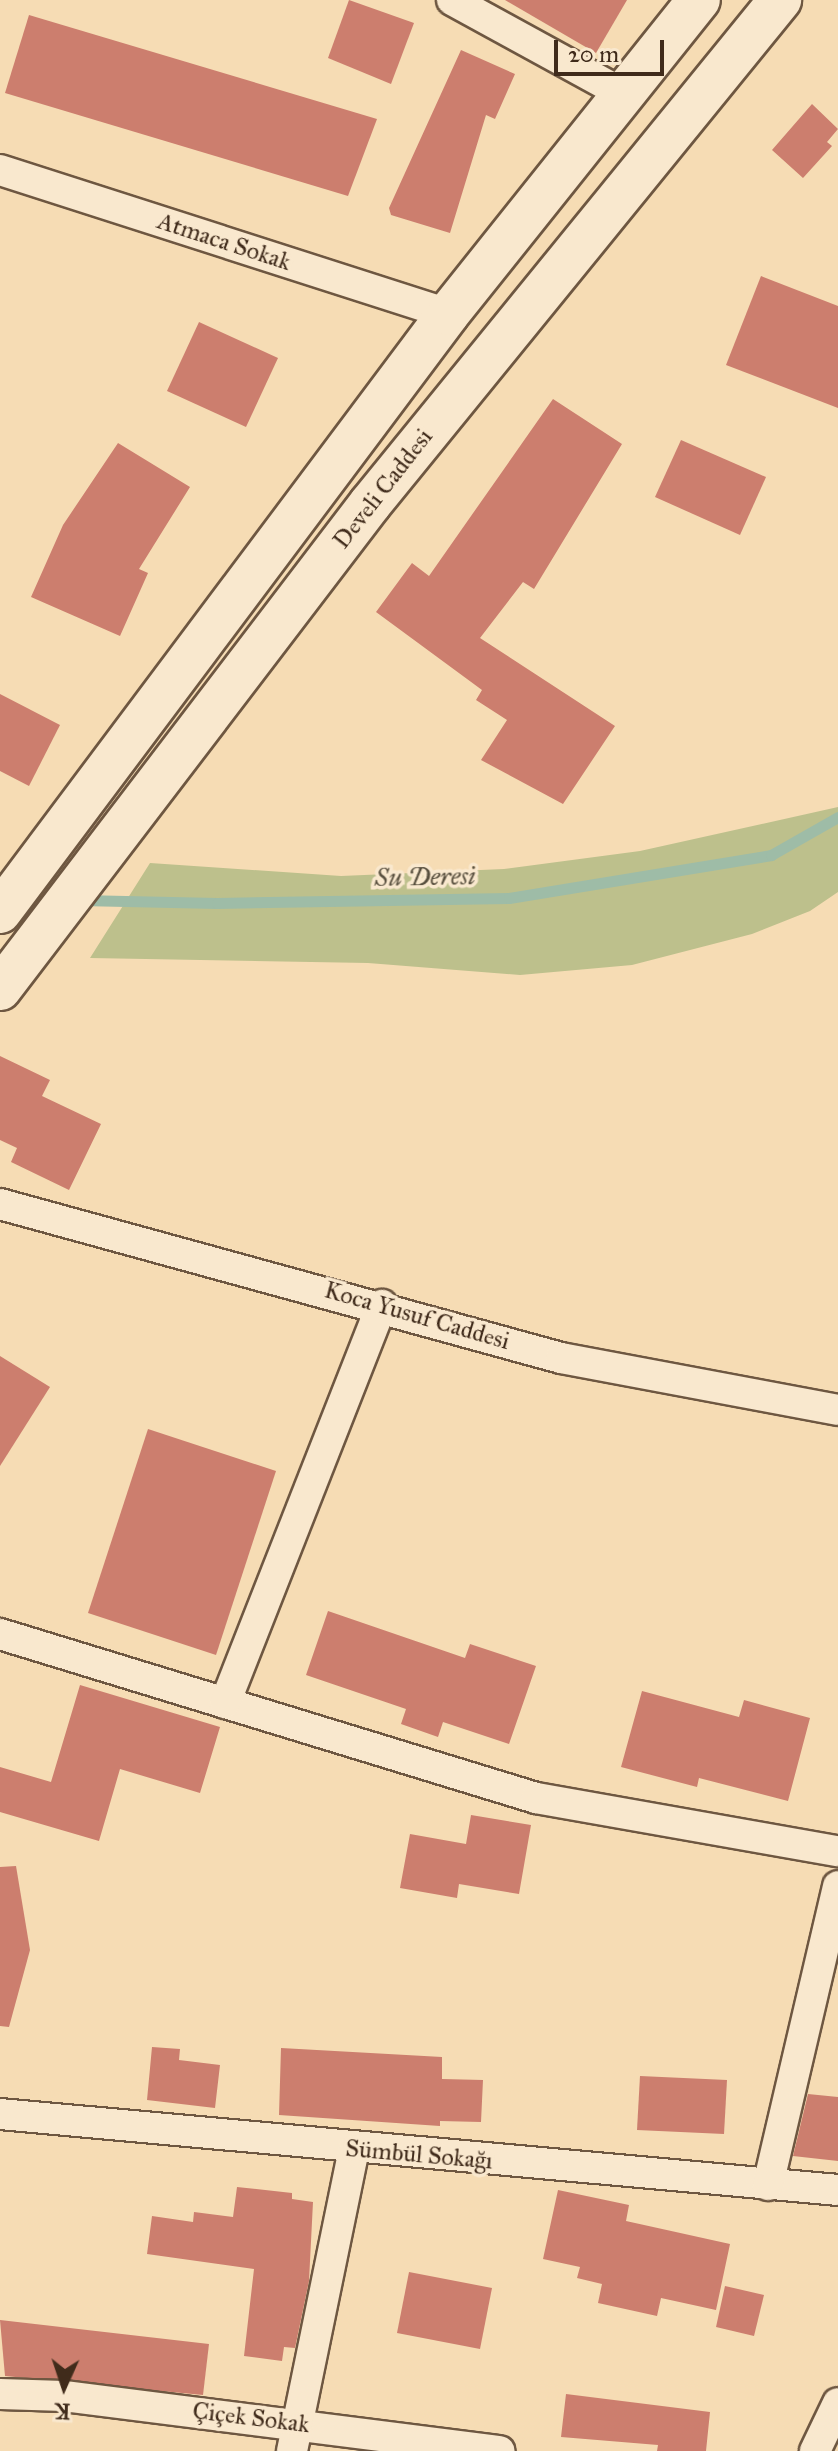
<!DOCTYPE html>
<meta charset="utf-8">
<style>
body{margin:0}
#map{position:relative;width:838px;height:2451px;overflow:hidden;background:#f6dcb4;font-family:"IM FELL Great Primer",serif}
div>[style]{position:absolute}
.green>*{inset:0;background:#bdc08c}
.stream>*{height:11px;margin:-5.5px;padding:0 5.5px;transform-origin:5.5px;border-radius:5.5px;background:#9ebca7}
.building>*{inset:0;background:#cc7e6e}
.roads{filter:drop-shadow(2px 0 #6e5741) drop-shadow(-2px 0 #6e5741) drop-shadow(0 2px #6e5741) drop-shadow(0 -2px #6e5741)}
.minor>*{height:30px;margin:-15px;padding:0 15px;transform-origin:15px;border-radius:15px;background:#f9e8ce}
.secondary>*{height:42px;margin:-21px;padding:0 21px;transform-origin:21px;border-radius:21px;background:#f9e8ce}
span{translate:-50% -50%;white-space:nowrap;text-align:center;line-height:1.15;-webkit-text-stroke:7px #f9e8ce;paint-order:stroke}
.street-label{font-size:24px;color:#402b1b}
.water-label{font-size:26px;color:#584f3e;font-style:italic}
.north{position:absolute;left:24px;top:2347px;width:80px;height:80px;-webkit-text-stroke:6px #f9e8ce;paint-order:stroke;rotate:183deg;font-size:22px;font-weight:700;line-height:32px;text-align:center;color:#402b1b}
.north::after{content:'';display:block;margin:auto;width:28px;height:36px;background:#402b1b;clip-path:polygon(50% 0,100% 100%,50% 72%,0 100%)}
.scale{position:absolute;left:554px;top:40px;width:110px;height:36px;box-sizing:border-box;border:4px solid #402b1b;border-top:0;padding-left:10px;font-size:24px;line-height:28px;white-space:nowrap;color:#402b1b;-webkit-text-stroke:6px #f9e8ce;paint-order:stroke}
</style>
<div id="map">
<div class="green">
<div style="clip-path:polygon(838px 807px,838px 892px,810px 911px,752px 934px,632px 965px,520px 975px,368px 963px,90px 958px,150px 863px,341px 876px,504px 869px,640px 851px)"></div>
</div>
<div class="stream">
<div style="left:80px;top:900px;width:137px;rotate:1.3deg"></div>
<div style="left:217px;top:903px;width:292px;rotate:-1deg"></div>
<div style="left:509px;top:898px;width:266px;rotate:-9.3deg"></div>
<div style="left:771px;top:855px;width:77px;rotate:-29.6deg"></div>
</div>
<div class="building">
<div style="clip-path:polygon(349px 0,414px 23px,391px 84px,328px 58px)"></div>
<div style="clip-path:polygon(505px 0,627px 0,596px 53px)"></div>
<div style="clip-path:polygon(29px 15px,377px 119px,348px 196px,5px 93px)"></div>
<div style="clip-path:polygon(461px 50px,515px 74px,495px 119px,486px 115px,450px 233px,391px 215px,389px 208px)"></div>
<div style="clip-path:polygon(812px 104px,838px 129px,827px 142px,832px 146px,803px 178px,772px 150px)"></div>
<div style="clip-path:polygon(761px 276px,838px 306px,838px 408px,726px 365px)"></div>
<div style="clip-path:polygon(199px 322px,278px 358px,246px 427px,167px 391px)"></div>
<div style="clip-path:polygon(553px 399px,622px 444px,534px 589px,523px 582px,480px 638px,615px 726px,563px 804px,481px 760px,507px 720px,476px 700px,482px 690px,376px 612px,412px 563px,429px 576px)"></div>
<div style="clip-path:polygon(681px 440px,766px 477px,740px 535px,655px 497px)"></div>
<div style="clip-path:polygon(118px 443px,190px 487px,139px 569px,148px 573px,120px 636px,31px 597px,63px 525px)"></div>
<div style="clip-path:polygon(0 694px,60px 725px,29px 786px,0 771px)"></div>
<div style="clip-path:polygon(0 1056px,50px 1080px,42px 1096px,101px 1124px,69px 1190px,11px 1162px,17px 1148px,0 1140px)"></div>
<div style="clip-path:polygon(0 1356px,50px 1387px,0 1466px)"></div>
<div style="clip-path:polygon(148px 1429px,276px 1471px,216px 1655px,88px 1613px)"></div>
<div style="clip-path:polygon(328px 1611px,465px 1658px,470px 1644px,536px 1666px,509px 1744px,443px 1722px,438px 1737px,401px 1724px,406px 1709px,306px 1675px)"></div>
<div style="clip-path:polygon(80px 1685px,220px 1727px,200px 1793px,120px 1769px,99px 1841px,0 1812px,0 1767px,51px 1782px)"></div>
<div style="clip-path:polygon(642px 1691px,739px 1717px,744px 1700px,810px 1718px,788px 1801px,699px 1778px,697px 1787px,621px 1767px)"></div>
<div style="clip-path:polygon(471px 1815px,531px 1825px,519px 1894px,459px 1884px,457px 1898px,400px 1888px,410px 1834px,466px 1844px)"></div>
<div style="clip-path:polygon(16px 1866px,30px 1950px,9px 2027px,0 2026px,0 1867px)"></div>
<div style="clip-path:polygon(152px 2047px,180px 2049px,179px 2060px,220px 2065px,215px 2108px,147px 2100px)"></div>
<div style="clip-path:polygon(281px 2048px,442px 2057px,442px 2079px,483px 2080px,481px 2122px,440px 2121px,440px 2126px,279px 2115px)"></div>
<div style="clip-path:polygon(640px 2076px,727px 2080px,724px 2134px,637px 2130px)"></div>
<div style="clip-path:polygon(808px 2094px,838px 2097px,838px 2161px,793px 2156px)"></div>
<div style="clip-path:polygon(237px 2187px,292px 2193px,292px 2199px,313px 2202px,309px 2281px,295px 2348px,284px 2347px,282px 2361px,244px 2356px,254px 2269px,147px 2254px,152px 2216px,193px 2222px,194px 2212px,233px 2217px)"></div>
<div style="clip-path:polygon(558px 2190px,629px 2205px,626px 2221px,730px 2244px,716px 2310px,661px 2298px,657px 2316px,598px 2303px,602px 2284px,577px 2278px,580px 2267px,543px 2259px)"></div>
<div style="clip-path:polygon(409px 2272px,492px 2288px,480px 2349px,397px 2333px)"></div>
<div style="clip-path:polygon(725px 2286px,764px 2295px,754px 2336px,716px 2327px)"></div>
<div style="clip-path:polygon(0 2320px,209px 2344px,203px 2395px,5px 2376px)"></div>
<div style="clip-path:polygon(566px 2394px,710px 2412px,706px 2451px,657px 2451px,658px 2445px,561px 2437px)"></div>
</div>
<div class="roads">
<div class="minor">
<div style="left:452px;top:0;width:196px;rotate:28.7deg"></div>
<div style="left:0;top:170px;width:471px;rotate:17.8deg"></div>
<div style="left:0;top:1204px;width:582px;rotate:15.35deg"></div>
<div style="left:561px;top:1358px;width:282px;rotate:10.6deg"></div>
<div style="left:0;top:1634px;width:561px;rotate:17.01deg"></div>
<div style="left:536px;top:1798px;width:307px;rotate:10deg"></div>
<div style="left:225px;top:1703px;width:428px;rotate:-68.5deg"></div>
<div style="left:0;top:2114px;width:841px;rotate:5.18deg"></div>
<div style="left:768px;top:2185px;width:307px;rotate:-76.8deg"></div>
<div style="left:0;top:2394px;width:64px;rotate:1.8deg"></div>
<div style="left:64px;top:2396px;width:439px;rotate:7.2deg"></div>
<div style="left:292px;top:2451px;width:307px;rotate:-78.4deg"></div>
<div style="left:815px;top:2451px;width:53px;rotate:-64.4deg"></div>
</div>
<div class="secondary">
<div style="left:0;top:912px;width:747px;rotate:-53.16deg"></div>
<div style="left:448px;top:314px;width:402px;rotate:-51.4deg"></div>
<div style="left:0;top:989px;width:610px;rotate:-52.66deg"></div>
<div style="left:370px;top:504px;width:650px;rotate:-50.87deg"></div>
</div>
</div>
<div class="street-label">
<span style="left:224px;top:242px;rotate:18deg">Atmaca Sokak</span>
<span style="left:383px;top:489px;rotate:-52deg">Develi Caddesi</span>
<span style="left:417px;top:1316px;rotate:16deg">Koca Yusuf Caddesi</span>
<span style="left:419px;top:2155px;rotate:5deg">Sümbül Sokağı</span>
<span style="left:251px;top:2418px;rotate:7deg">Çiçek Sokak</span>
</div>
<div class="water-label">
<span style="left:425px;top:877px;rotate:-1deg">Su Deresi</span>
</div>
<div class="north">K</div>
<div class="scale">20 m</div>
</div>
